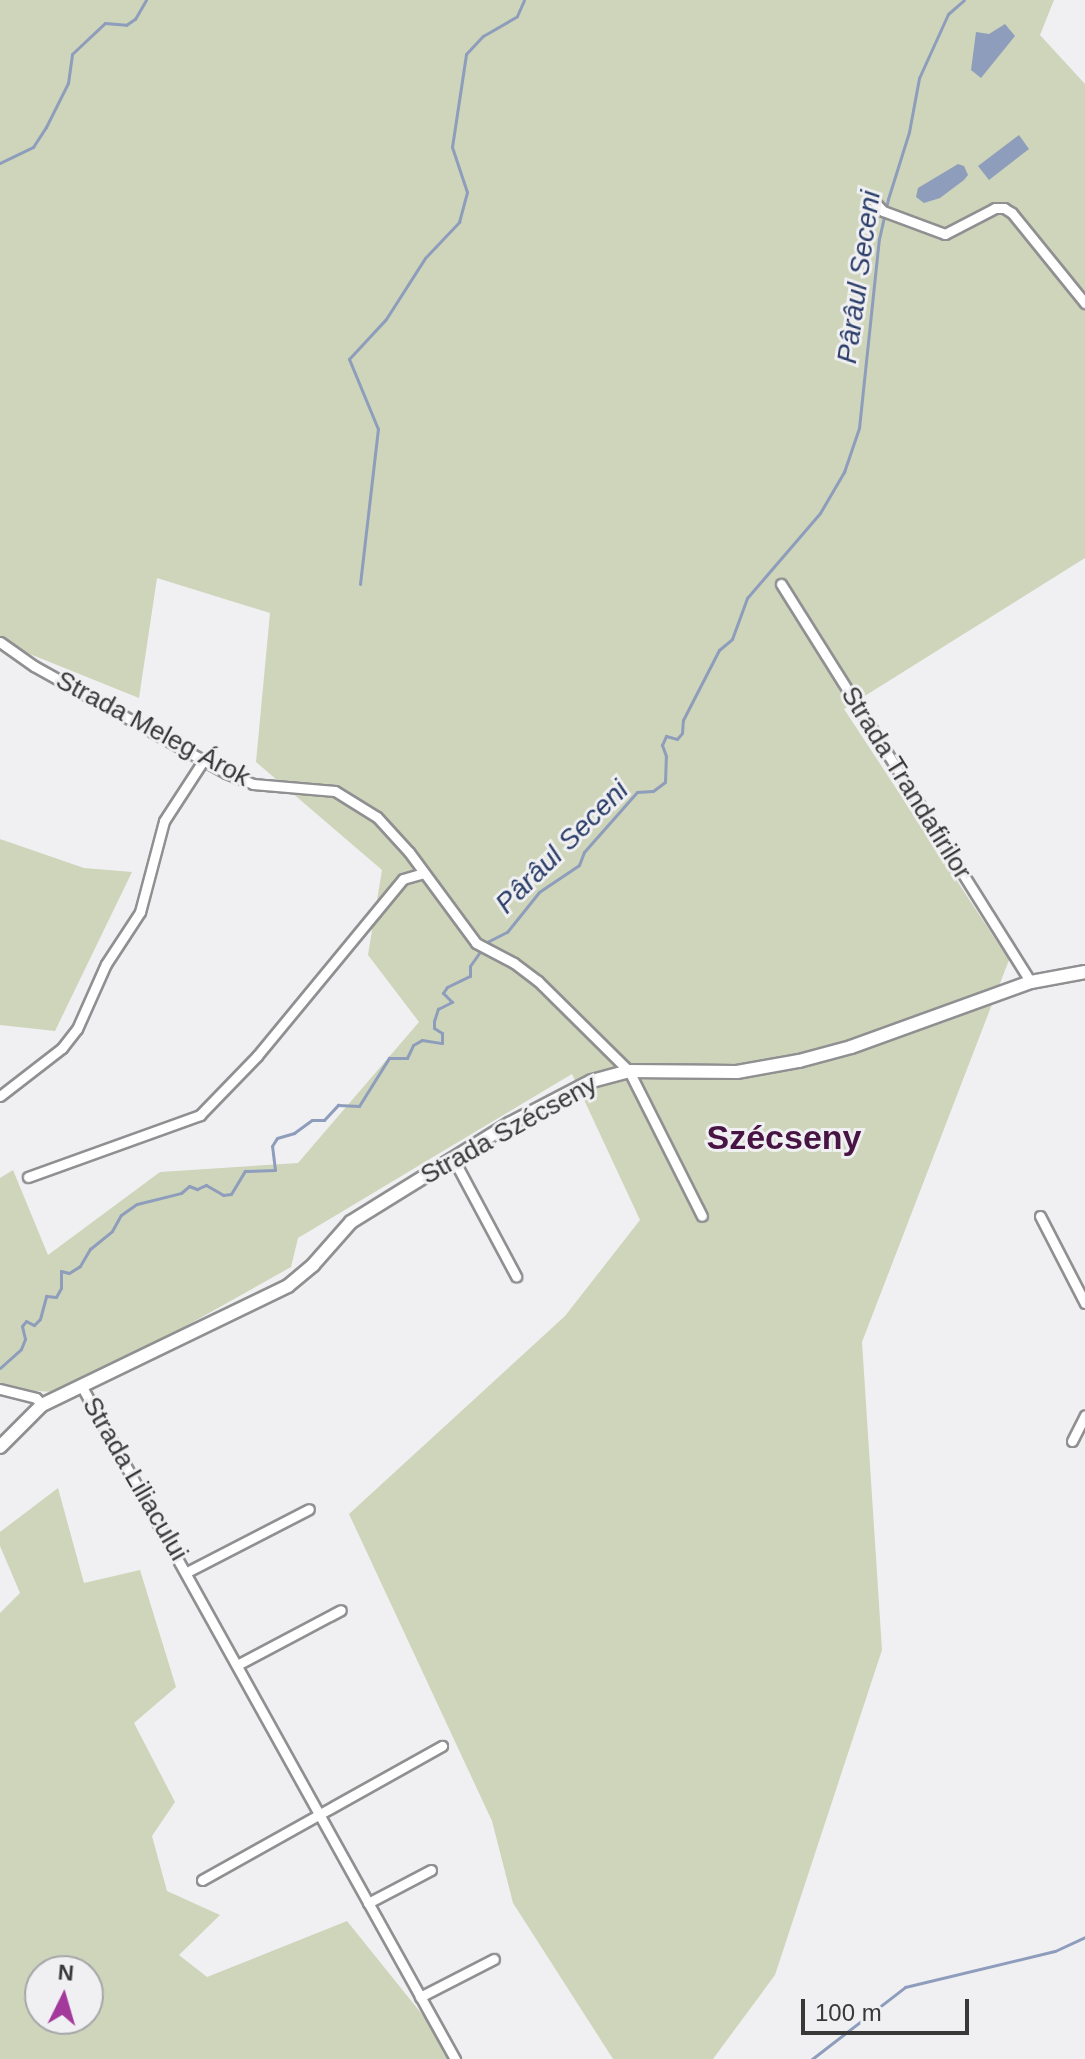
<!DOCTYPE html>
<meta charset="utf-8">
<style>
body{margin:0}
#map{position:relative;width:1085px;height:2059px;overflow:hidden;background:#f0f0f3;font-family:Arial,sans-serif}
div>[style]{position:absolute}
.green>*{inset:0;background:#ced5ba}
.water>*{inset:0;background:#8e9dbb}
.stream>*{height:3px;margin:-1.5px;padding:0 1.5px;transform-origin:1.5px;border-radius:1.5px;background:#8e9dbb}
.roads{filter:drop-shadow(2px 0 #909092) drop-shadow(-2px 0 #909092) drop-shadow(0 2px #909092) drop-shadow(0 -2px #909092)}
.street>*{height:9px;margin:-4.5px;padding:0 4.5px;transform-origin:4.5px;border-radius:4.5px;background:#fff}
.secondary>*{height:12px;margin:-6px;padding:0 6px;transform-origin:6px;border-radius:6px;background:#fff}
span{translate:-50% -50%;white-space:nowrap;text-align:center;line-height:1.15;-webkit-text-stroke:6px #f0f0f3;paint-order:stroke}
.street-label{font-size:26px;color:#383839}
.water-label{font-size:28px;color:#2b3e69;font-style:italic}
.district-label{font-size:34px;color:#471443;font-weight:700}
.north{position:absolute;left:24px;top:1955px;width:80px;height:80px;box-sizing:border-box;background:#f0f0f3;border:2px solid #a6a6a9;border-radius:50%;rotate:5deg;font-size:22px;font-weight:700;line-height:32px;text-align:center;color:#383839}
.north::after{content:'';display:block;margin:auto;width:28px;height:36px;background:#a3399b;clip-path:polygon(50% 0,100% 100%,50% 72%,0 100%)}
.scale{position:absolute;left:801px;top:1999px;width:168px;height:36px;box-sizing:border-box;border:4px solid #383839;border-top:0;padding-left:10px;font-size:24px;line-height:28px;white-space:nowrap;color:#383839;-webkit-text-stroke:6px #f0f0f3;paint-order:stroke}
</style>
<div id="map">
<div class="green">
<div style="clip-path:polygon(0 0,1054px 0,1040px 35px,1085px 84px,1085px 558px,844px 709px,1009px 960px,862px 1342px,882px 1650px,775px 1975px,713px 2059px,613px 2059px,513px 1903px,492px 1821px,349px 1514px,565px 1316px,640px 1220px,572px 1074px,298px 1238px,291px 1267px,177px 1331px,54px 1392px,0 1389px,0 1178px,13px 1170px,48px 1255px,160px 1172px,298px 1163px,419px 1022px,368px 955px,382px 870px,256px 762px,270px 613px,157px 578px,139px 698px,0 642px)"></div>
<div style="clip-path:polygon(0 839px,84px 868px,132px 872px,55px 1031px,0 1025px)"></div>
<div style="clip-path:polygon(evenodd,58px 1488px,84px 1583px,140px 1570px,176px 1687px,134px 1723px,175px 1802px,152px 1836px,167px 1891px,220px 1915px,179px 1955px,207px 1977px,347px 1921px,458px 2059px,0 2059px,0 1613px,20px 1593px,0 1546px,0 1532px,58px 1488px,40px 1971px,88px 1971px,88px 2019px,40px 2019px,40px 1971px)"></div>
</div>
<div class="water">
<div style="clip-path:polygon(1005px 24px,1015px 36px,981px 78px,971px 70px,976px 32px,989px 34px)"></div>
<div style="clip-path:polygon(1019px 135px,1029px 149px,989px 180px,978px 166px)"></div>
<div style="clip-path:polygon(958px 164px,964px 166px,968px 175px,964px 180px,940px 198px,924px 203px,916px 197px,918px 188px)"></div>
</div>
<div class="stream">
<div style="left:0;top:163px;width:37px;rotate:-26deg"></div>
<div style="left:33px;top:147px;width:24px;rotate:-57deg"></div>
<div style="left:46px;top:127px;width:49px;rotate:-63.4deg"></div>
<div style="left:68px;top:83px;width:29px;rotate:-82deg"></div>
<div style="left:72px;top:54px;width:45px;rotate:-43.2deg"></div>
<div style="left:105px;top:23px;width:21px;rotate:5deg"></div>
<div style="left:126px;top:25px;width:11px;rotate:-34deg"></div>
<div style="left:135px;top:19px;width:22px;rotate:-60deg"></div>
<div style="left:360px;top:584px;width:156px;rotate:-83.4deg"></div>
<div style="left:378px;top:429px;width:76px;rotate:-112.5deg"></div>
<div style="left:349px;top:359px;width:54px;rotate:-47.2deg"></div>
<div style="left:386px;top:319px;width:72px;rotate:-57.4deg"></div>
<div style="left:425px;top:258px;width:50px;rotate:-46.6deg"></div>
<div style="left:459px;top:222px;width:31px;rotate:-75deg"></div>
<div style="left:467px;top:192px;width:47px;rotate:-108.4deg"></div>
<div style="left:452px;top:147px;width:94px;rotate:-81.4deg"></div>
<div style="left:466px;top:54px;width:25px;rotate:-47deg"></div>
<div style="left:483px;top:36px;width:39px;rotate:-30deg"></div>
<div style="left:517px;top:16px;width:17px;rotate:-66deg"></div>
<div style="left:0;top:1368px;width:28px;rotate:-42deg"></div>
<div style="left:21px;top:1349px;width:11px;rotate:-68deg"></div>
<div style="left:25px;top:1339px;width:13px;rotate:-103deg"></div>
<div style="left:22px;top:1326px;width:6px;rotate:-51deg"></div>
<div style="left:26px;top:1321px;width:9px;rotate:27deg"></div>
<div style="left:34px;top:1325px;width:8px;rotate:-45deg"></div>
<div style="left:40px;top:1319px;width:24px;rotate:-75deg"></div>
<div style="left:46px;top:1296px;width:10px;rotate:6deg"></div>
<div style="left:56px;top:1297px;width:10px;rotate:-61deg"></div>
<div style="left:61px;top:1288px;width:17px;rotate:-90deg"></div>
<div style="left:61px;top:1271px;width:8px;rotate:14deg"></div>
<div style="left:69px;top:1273px;width:13px;rotate:-32deg"></div>
<div style="left:80px;top:1266px;width:20px;rotate:-60deg"></div>
<div style="left:90px;top:1249px;width:28px;rotate:-39deg"></div>
<div style="left:112px;top:1231px;width:18px;rotate:-61deg"></div>
<div style="left:121px;top:1215px;width:19px;rotate:-35deg"></div>
<div style="left:137px;top:1204px;width:45px;rotate:-14deg"></div>
<div style="left:181px;top:1193px;width:11px;rotate:-41deg"></div>
<div style="left:189px;top:1186px;width:9px;rotate:21deg"></div>
<div style="left:197px;top:1189px;width:10px;rotate:-24deg"></div>
<div style="left:206px;top:1185px;width:20px;rotate:30deg"></div>
<div style="left:223px;top:1195px;width:8px;rotate:-7deg"></div>
<div style="left:231px;top:1194px;width:27px;rotate:-59deg"></div>
<div style="left:245px;top:1171px;width:30px;rotate:-2deg"></div>
<div style="left:275px;top:1170px;width:24px;rotate:-97deg"></div>
<div style="left:272px;top:1146px;width:9px;rotate:-58deg"></div>
<div style="left:277px;top:1138px;width:18px;rotate:-16deg"></div>
<div style="left:294px;top:1133px;width:22px;rotate:-36deg"></div>
<div style="left:312px;top:1120px;width:12px"></div>
<div style="left:324px;top:1120px;width:21px;rotate:-47deg"></div>
<div style="left:338px;top:1105px;width:21px;rotate:3deg"></div>
<div style="left:359px;top:1106px;width:57px;rotate:-58deg"></div>
<div style="left:389px;top:1058px;width:18px"></div>
<div style="left:407px;top:1058px;width:14px;rotate:-65deg"></div>
<div style="left:413px;top:1045px;width:10px;rotate:-29deg"></div>
<div style="left:422px;top:1040px;width:20px;rotate:9deg"></div>
<div style="left:442px;top:1043px;width:10px;rotate:-90deg"></div>
<div style="left:442px;top:1033px;width:9px;rotate:-148deg"></div>
<div style="left:434px;top:1028px;width:7px;rotate:-90deg"></div>
<div style="left:434px;top:1021px;width:13px;rotate:-72deg"></div>
<div style="left:438px;top:1009px;width:16px;rotate:-27deg"></div>
<div style="left:452px;top:1002px;width:13px;rotate:-135deg"></div>
<div style="left:443px;top:993px;width:7px;rotate:-56deg"></div>
<div style="left:447px;top:987px;width:25px;rotate:-26deg"></div>
<div style="left:470px;top:976px;width:10px;rotate:-90deg"></div>
<div style="left:470px;top:966px;width:29px;rotate:-55deg"></div>
<div style="left:487px;top:942px;width:22px;rotate:-27deg"></div>
<div style="left:507px;top:932px;width:51px;rotate:-51.3deg"></div>
<div style="left:539px;top:892px;width:48px;rotate:-34deg"></div>
<div style="left:579px;top:865px;width:14px;rotate:-69deg"></div>
<div style="left:584px;top:852px;width:80px;rotate:-48.5deg"></div>
<div style="left:637px;top:792px;width:16px;rotate:-4deg"></div>
<div style="left:653px;top:791px;width:15px;rotate:-37deg"></div>
<div style="left:665px;top:782px;width:26px;rotate:-88deg"></div>
<div style="left:666px;top:756px;width:12px;rotate:-110deg"></div>
<div style="left:662px;top:745px;width:10px;rotate:-66deg"></div>
<div style="left:666px;top:736px;width:11px;rotate:15deg"></div>
<div style="left:677px;top:739px;width:8px;rotate:-50deg"></div>
<div style="left:682px;top:733px;width:13px;rotate:-86deg"></div>
<div style="left:683px;top:720px;width:79px;rotate:-62.8deg"></div>
<div style="left:719px;top:650px;width:17px;rotate:-40deg"></div>
<div style="left:732px;top:639px;width:44px;rotate:-69.9deg"></div>
<div style="left:747px;top:598px;width:112px;rotate:-49.3deg"></div>
<div style="left:820px;top:513px;width:48px;rotate:-59.7deg"></div>
<div style="left:844px;top:472px;width:46px;rotate:-71.2deg"></div>
<div style="left:859px;top:428px;width:190px;rotate:-84deg"></div>
<div style="left:879px;top:239px;width:41px;rotate:-77.3deg"></div>
<div style="left:888px;top:199px;width:70px;rotate:-72.6deg"></div>
<div style="left:909px;top:132px;width:55px;rotate:-79.5deg"></div>
<div style="left:919px;top:78px;width:70px;rotate:-65.6deg"></div>
<div style="left:948px;top:14px;width:21px;rotate:-41deg"></div>
<div style="left:812px;top:2059px;width:118px;rotate:-37.7deg"></div>
<div style="left:905px;top:1987px;width:154px;rotate:-13.5deg"></div>
<div style="left:1055px;top:1951px;width:33px;rotate:-25deg"></div>
</div>
<div class="roads">
<div class="street">
<div style="left:873px;top:200px;width:15px;rotate:48deg"></div>
<div style="left:883px;top:211px;width:66px;rotate:20.4deg"></div>
<div style="left:945px;top:234px;width:56px;rotate:-27.5deg"></div>
<div style="left:995px;top:208px;width:9px"></div>
<div style="left:1004px;top:208px;width:9px;rotate:32deg"></div>
<div style="left:1012px;top:213px;width:116px;rotate:51deg"></div>
<div style="left:781px;top:584px;width:470px;rotate:57.9deg"></div>
<div style="left:0;top:642px;width:42px;rotate:35.2deg"></div>
<div style="left:34px;top:666px;width:220px;rotate:29.1deg"></div>
<div style="left:226px;top:773px;width:29px;rotate:22deg"></div>
<div style="left:253px;top:784px;width:82px;rotate:4.9deg"></div>
<div style="left:335px;top:791px;width:49px;rotate:31.8deg"></div>
<div style="left:377px;top:817px;width:47px;rotate:47.6deg"></div>
<div style="left:409px;top:852px;width:113px;rotate:53.6deg"></div>
<div style="left:476px;top:943px;width:43px;rotate:27.8deg"></div>
<div style="left:514px;top:963px;width:30px;rotate:37deg"></div>
<div style="left:538px;top:981px;width:128px;rotate:44.7deg"></div>
<div style="left:629px;top:1071px;width:162px;rotate:63.3deg"></div>
<div style="left:0;top:1096px;width:78px;rotate:-37.7deg"></div>
<div style="left:62px;top:1048px;width:24px;rotate:-52deg"></div>
<div style="left:77px;top:1029px;width:71px;rotate:-66deg"></div>
<div style="left:106px;top:964px;width:62px;rotate:-56.8deg"></div>
<div style="left:140px;top:912px;width:94px;rotate:-75.2deg"></div>
<div style="left:164px;top:821px;width:72px;rotate:-57deg"></div>
<div style="left:454px;top:1160px;width:132px;rotate:61.9deg"></div>
<div style="left:28px;top:1177px;width:183px;rotate:-19.8deg"></div>
<div style="left:200px;top:1115px;width:82px;rotate:-46deg"></div>
<div style="left:257px;top:1056px;width:229px;rotate:-50.5deg"></div>
<div style="left:403px;top:879px;width:22px;rotate:-16deg"></div>
<div style="left:1040px;top:1216px;width:98px;rotate:62.7deg"></div>
<div style="left:82px;top:1387px;width:769px;rotate:60.97deg"></div>
<div style="left:0;top:1389px;width:37px;rotate:14deg"></div>
<div style="left:36px;top:1398px;width:9px;rotate:49deg"></div>
<div style="left:1072px;top:1441px;width:29px;rotate:-63deg"></div>
<div style="left:187px;top:1572px;width:137px;rotate:-27.3deg"></div>
<div style="left:239px;top:1664px;width:115px;rotate:-27.9deg"></div>
<div style="left:202px;top:1880px;width:275px;rotate:-29.2deg"></div>
<div style="left:368px;top:1903px;width:71px;rotate:-27.6deg"></div>
<div style="left:420px;top:1997px;width:83px;rotate:-27.2deg"></div>
</div>
<div class="secondary">
<div style="left:0;top:1447px;width:59px;rotate:-45deg"></div>
<div style="left:42px;top:1405px;width:273px;rotate:-25.8deg"></div>
<div style="left:288px;top:1286px;width:33px;rotate:-40deg"></div>
<div style="left:313px;top:1265px;width:57px;rotate:-48.5deg"></div>
<div style="left:351px;top:1222px;width:186px;rotate:-31.8deg"></div>
<div style="left:509px;top:1124px;width:93px;rotate:-27.4deg"></div>
<div style="left:592px;top:1081px;width:38px;rotate:-15deg"></div>
<div style="left:629px;top:1071px;width:108px;rotate:0.5deg"></div>
<div style="left:737px;top:1072px;width:63px;rotate:-10.1deg"></div>
<div style="left:799px;top:1061px;width:54px;rotate:-15.1deg"></div>
<div style="left:851px;top:1047px;width:191px;rotate:-19.9deg"></div>
<div style="left:1031px;top:982px;width:55px;rotate:-10.5deg"></div>
</div>
</div>
<div class="street-label">
<span style="left:153px;top:729px;rotate:28deg">Strada Meleg Árok</span>
<span style="left:906px;top:783px;rotate:58deg">Strada Trandafirilor</span>
<span style="left:509px;top:1130px;rotate:-29deg">Strada Szécseny</span>
<span style="left:135px;top:1479px;rotate:60deg">Strada Liliacului</span>
</div>
<div class="water-label">
<span style="left:859px;top:277px;rotate:-82deg">Pârâul Seceni</span>
<span style="left:562px;top:847px;rotate:-45deg">Pârâul Seceni</span>
</div>
<div class="district-label">
<span style="left:784px;top:1138px">Szécseny</span>
</div>
<div class="north">N</div>
<div class="scale">100 m</div>
</div>
